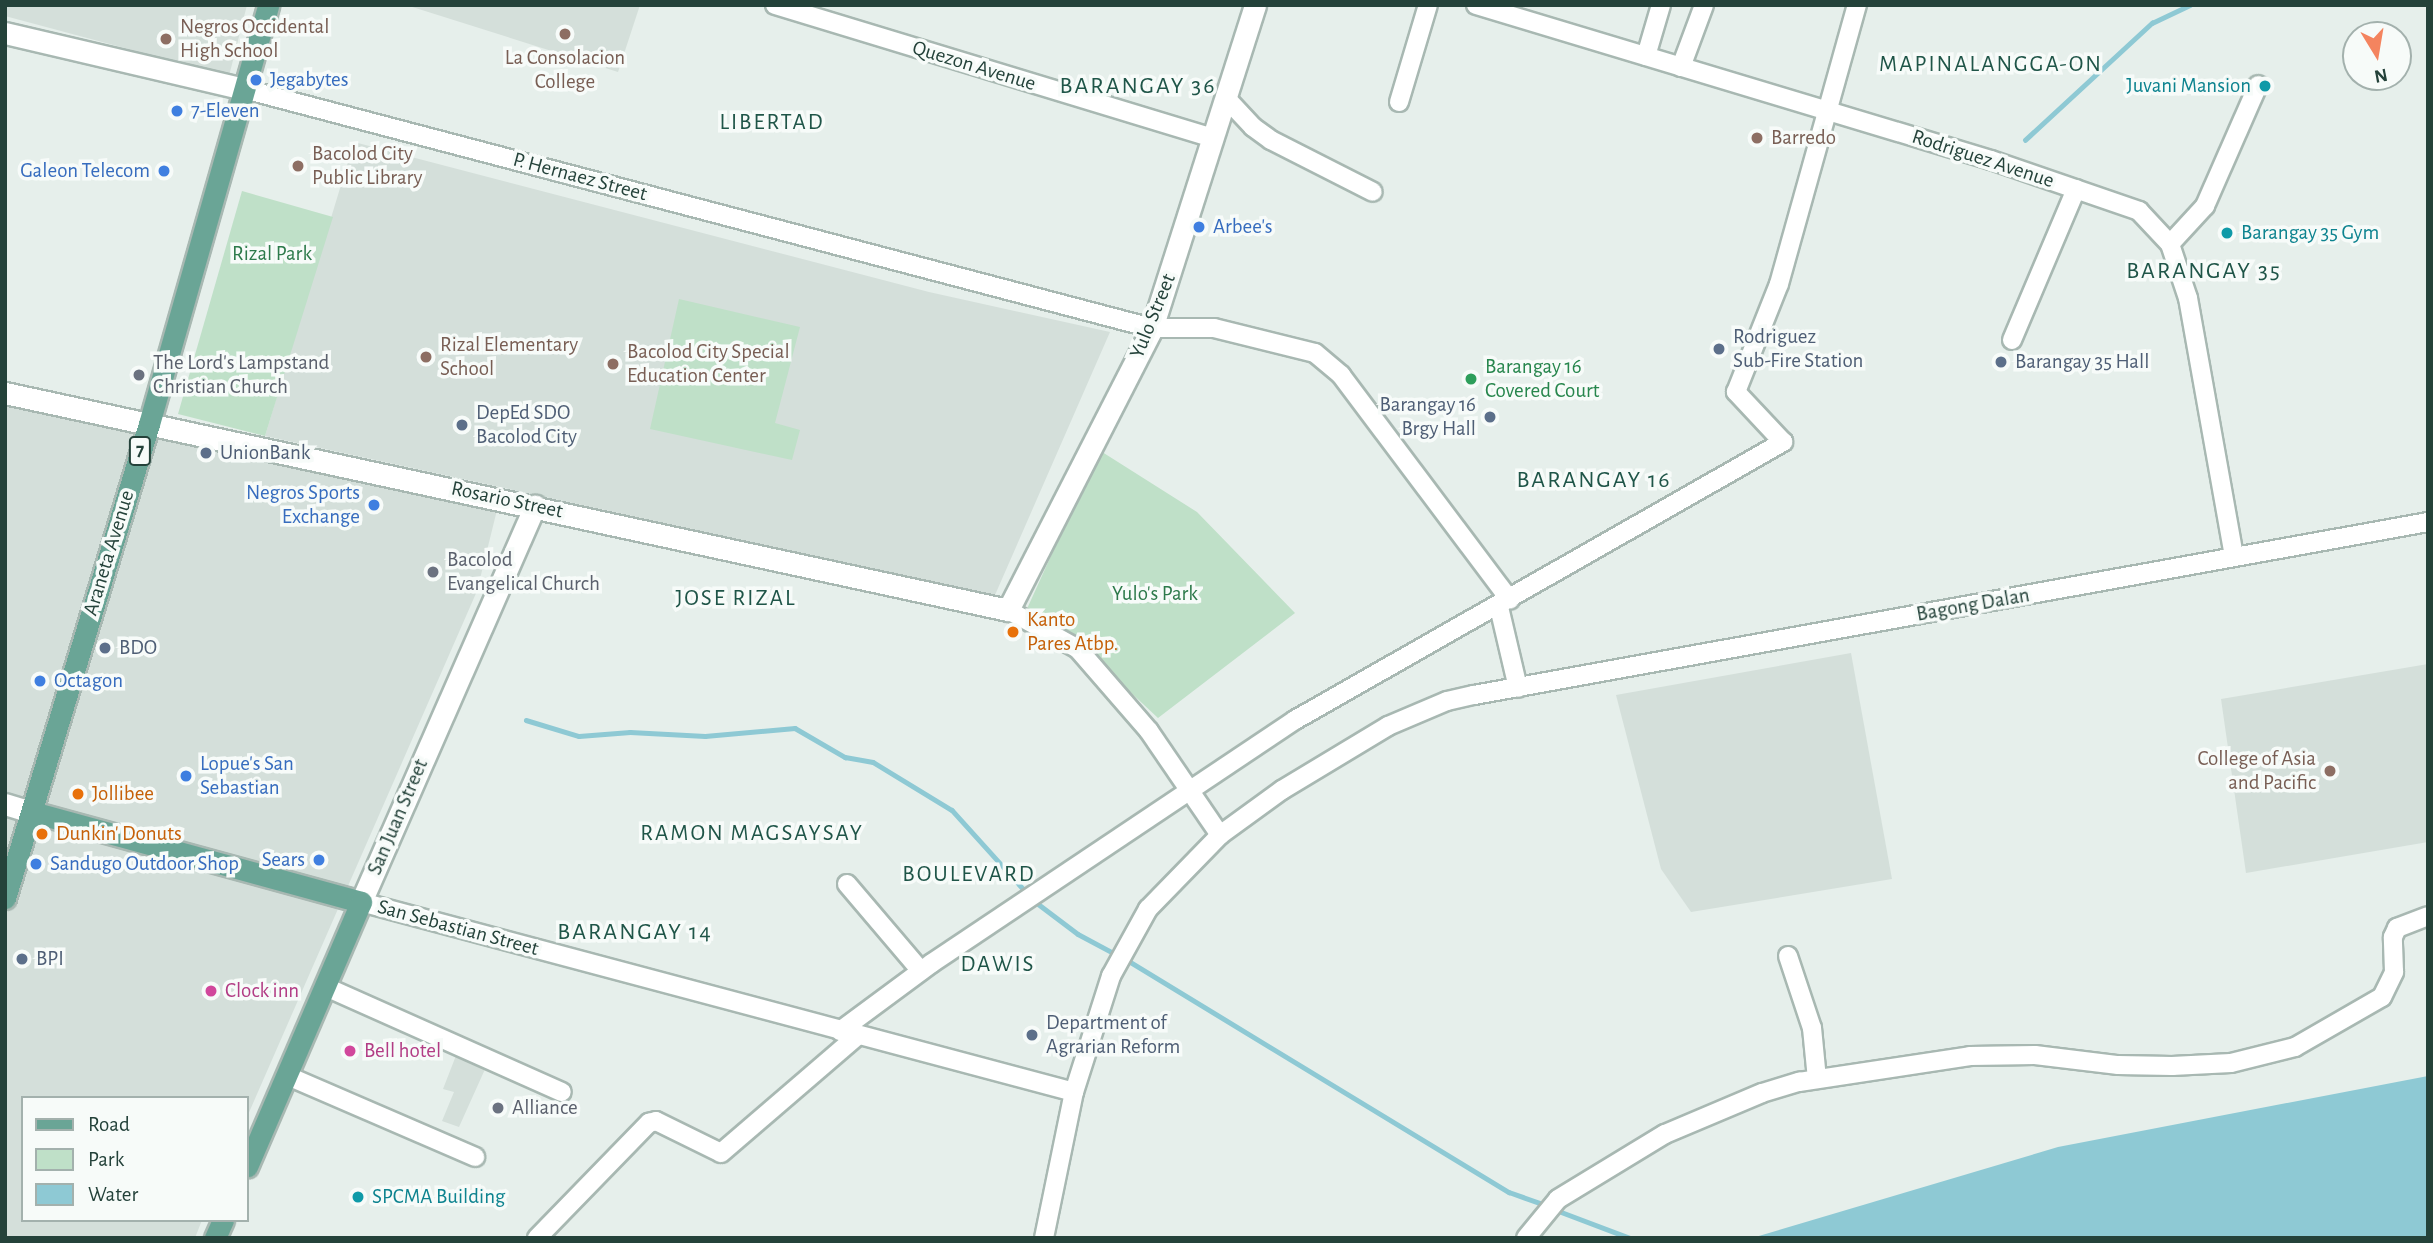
<!DOCTYPE html>
<style>
body{margin:0}
#map{position:relative;width:2433px;height:1243px;overflow:hidden;background:#e6efeb;font-family:"Alegreya Sans",sans-serif}
div>[style]{position:absolute}
.built>*{inset:0;background:#d4dfda}
.green>*{inset:0;background:#bfe0c8}
.water>*{inset:0;background:#8ec9d4}
.stream>*{height:4.5px;margin:-2.25px;padding:0 2.25px;transform-origin:2.25px;border-radius:2.25px;background:#8ec9d4}
.roads{filter:drop-shadow(2px 0 #a8b8b2) drop-shadow(-2px 0 #a8b8b2) drop-shadow(0 2px #a8b8b2) drop-shadow(0 -2px #a8b8b2)}
.street>*{height:18px;margin:-9px;padding:0 9px;transform-origin:9px;border-radius:9px;background:#fff}
.secondary>*{height:21px;margin:-10.5px;padding:0 10.5px;transform-origin:10.5px;border-radius:10.5px;background:#fff}
.primary>*{height:21px;margin:-10.5px;padding:0 10.5px;transform-origin:10.5px;border-radius:10.5px;background:#6aa596}
.dots>*{width:19px;height:19px;translate:-50% -50%;box-sizing:border-box;border:4px solid #f7fbf9;border-radius:50%}
span{translate:-50% -50%;white-space:nowrap;text-align:center;line-height:1.15;-webkit-text-stroke:7px #f7fbf9;paint-order:stroke}
.shield-label span{padding:2px 5px;background:#f7fbf9;border:2px solid;border-radius:5px;-webkit-text-stroke-width:0}
.shield-label{font-size:19px;color:#24423a;font-weight:700}
.education-label{font-size:21px;color:#785e54}
.left{translate:0 -50%;text-align:left}
.right{translate:-100% -50%;text-align:right}
.street-label{font-size:21px;color:#24423a}
.shop-label{font-size:21px;color:#366cbe}
.culture-label{font-size:21px;color:#0d838f}
.park-label{font-size:21px;color:#2d7a4b}
.service-label{font-size:21px;color:#4e5e75}
.worship-label{font-size:21px;color:#5b616d}
.leisure-label{font-size:21px;color:#27864d}
.food-label{font-size:21px;color:#c56008}
.hotel-label{font-size:21px;color:#b23c85}
.neighbourhood-label{font-size:23px;color:#1f5548;letter-spacing:2px}
.quarter-label{font-size:24px;color:#1f5548;letter-spacing:2px}
.frame{position:absolute;inset:0;border:7px solid #24423a;pointer-events:none}
.legend{position:absolute;left:21px;top:1096px;width:228px;height:126px;box-sizing:border-box;background:#f7fbf9;border:2px solid #a3b1ad;margin:0;padding:9px 12px;list-style:none;font-size:21px;color:#24423a}
.legend li{display:flex;align-items:center;gap:14px;height:35px}
.legend b{width:35px;border:2px solid #a3b1ad}
.north{position:absolute;left:2342px;top:21px;width:70px;height:70px;box-sizing:border-box;background:#f7fbf9;border:2px solid #a3b1ad;border-radius:50%;rotate:169deg;font-size:19px;font-weight:700;line-height:28px;text-align:center;color:#24423a}
.north::after{content:'';display:block;margin:auto;width:24px;height:32px;background:#f4845f;clip-path:polygon(50% 0,100% 100%,50% 72%,0 100%)}
</style>
<div id="map">
<div class="built">
<div style="clip-path:polygon(5px 5px,247px 5px,229px 76px,5px 16px)"></div>
<div style="clip-path:polygon(406px 5px,640px 5px,618px 72px)"></div>
<div style="clip-path:polygon(354px 142px,929px 292px,1110px 332px,995px 595px,265px 436px)"></div>
<div style="clip-path:polygon(5px 401px,497px 510px,477px 591px,247px 1117px,247px 1098px,23px 1098px,23px 1220px,202px 1220px,195px 1238px,5px 1238px)"></div>
<div style="clip-path:polygon(1851px 653px,1892px 879px,1691px 912px,1661px 869px,1616px 695px)"></div>
<div style="clip-path:polygon(2428px 664px,2428px 842px,2246px 873px,2221px 699px)"></div>
<div style="clip-path:polygon(457px 1053px,486px 1067px,459px 1127px,442px 1121px,454px 1092px,443px 1089px)"></div>
</div>
<div class="green">
<div style="clip-path:polygon(242px 191px,333px 217px,265px 436px,178px 414px)"></div>
<div style="clip-path:polygon(679px 299px,800px 327px,775px 423px,800px 430px,792px 460px,650px 429px)"></div>
<div style="clip-path:polygon(1099px 450px,1197px 512px,1295px 613px,1158px 718px,1079px 644px,1080px 640px,1026px 611px)"></div>
</div>
<div class="water">
<div style="clip-path:polygon(2428px 1076px,2428px 1238px,1752px 1238px,2058px 1147px)"></div>
</div>
<div class="stream">
<div style="left:2025px;top:140px;width:173px;rotate:-42.7deg"></div>
<div style="left:2152px;top:23px;width:42px;rotate:-25.3deg"></div>
<div style="left:526px;top:720px;width:55px;rotate:16.8deg"></div>
<div style="left:579px;top:736px;width:51px;rotate:-4.5deg"></div>
<div style="left:630px;top:732px;width:75px;rotate:3.1deg"></div>
<div style="left:705px;top:736px;width:90px;rotate:-5.1deg"></div>
<div style="left:795px;top:728px;width:58px;rotate:30.1deg"></div>
<div style="left:845px;top:757px;width:28px;rotate:10deg"></div>
<div style="left:873px;top:762px;width:92px;rotate:31.3deg"></div>
<div style="left:952px;top:810px;width:112px;rotate:47.9deg"></div>
<div style="left:1033px;top:900px;width:56px;rotate:37.1deg"></div>
<div style="left:1078px;top:934px;width:47px;rotate:28.2deg"></div>
<div style="left:1127px;top:960px;width:447px;rotate:31.3deg"></div>
<div style="left:1509px;top:1192px;width:41px;rotate:19.7deg"></div>
<div style="left:1556px;top:1210px;width:79px;rotate:20.7deg"></div>
</div>
<div class="roads">
<div class="street">
<div style="left:775px;top:5px;width:459px;rotate:16.9deg"></div>
<div style="left:1476px;top:5px;width:538px;rotate:16.75deg"></div>
<div style="left:1991px;top:160px;width:157px;rotate:19deg"></div>
<div style="left:2139px;top:211px;width:45px;rotate:46.8deg"></div>
<div style="left:2170px;top:244px;width:57px;rotate:71.6deg"></div>
<div style="left:2188px;top:298px;width:263px;rotate:79.9deg"></div>
<div style="left:1646px;top:56px;width:53px;rotate:-73.6deg"></div>
<div style="left:1681px;top:67px;width:66px;rotate:-69.6deg"></div>
<div style="left:244px;top:89px;width:939px;rotate:14.75deg"></div>
<div style="left:1152px;top:328px;width:62px"></div>
<div style="left:1214px;top:328px;width:104px;rotate:13.9deg"></div>
<div style="left:1315px;top:353px;width:34px;rotate:40deg"></div>
<div style="left:1341px;top:375px;width:281px;rotate:53.1deg"></div>
<div style="left:1225px;top:97px;width:41px;rotate:47deg"></div>
<div style="left:1253px;top:127px;width:22px;rotate:36deg"></div>
<div style="left:1271px;top:140px;width:114px;rotate:27deg"></div>
<div style="left:1399px;top:102px;width:101px;rotate:-73.4deg"></div>
<div style="left:2170px;top:244px;width:52px;rotate:-47.4deg"></div>
<div style="left:2205px;top:206px;width:132px;rotate:-66.3deg"></div>
<div style="left:2012px;top:340px;width:164px;rotate:-67deg"></div>
<div style="left:1499px;top:607px;width:83px;rotate:76.8deg"></div>
<div style="left:1008px;top:610px;width:80px;rotate:29.1deg"></div>
<div style="left:1078px;top:649px;width:108px;rotate:49.1deg"></div>
<div style="left:1149px;top:731px;width:126px;rotate:55.7deg"></div>
<div style="left:847px;top:884px;width:114px;rotate:49.6deg"></div>
<div style="left:361px;top:902px;width:738px;rotate:14.92deg"></div>
<div style="left:1788px;top:956px;width:76px;rotate:71.6deg"></div>
<div style="left:1812px;top:1028px;width:51px;rotate:84.4deg"></div>
<div style="left:326px;top:987px;width:258px;rotate:24deg"></div>
<div style="left:840px;top:1031px;width:114px;rotate:-36.5deg"></div>
<div style="left:932px;top:963px;width:437px;rotate:-33.8deg"></div>
<div style="left:1295px;top:720px;width:562px;rotate:-29.67deg"></div>
<div style="left:1783px;top:442px;width:69px;rotate:-133.2deg"></div>
<div style="left:1736px;top:392px;width:116px;rotate:-68.3deg"></div>
<div style="left:1779px;top:284px;width:290px;rotate:-74.4deg"></div>
<div style="left:288px;top:1076px;width:204px;rotate:23.4deg"></div>
<div style="left:537px;top:1238px;width:161px;rotate:-45.8deg"></div>
<div style="left:649px;top:1123px;width:7px;rotate:-16deg"></div>
<div style="left:656px;top:1121px;width:72px;rotate:26.2deg"></div>
<div style="left:721px;top:1153px;width:178px;rotate:-40.7deg"></div>
<div style="left:1044px;top:1238px;width:149px;rotate:-78.4deg"></div>
<div style="left:1074px;top:1092px;width:122px;rotate:-72.3deg"></div>
<div style="left:1111px;top:976px;width:77px;rotate:-61.1deg"></div>
<div style="left:1148px;top:909px;width:103px;rotate:-45.8deg"></div>
<div style="left:1220px;top:835px;width:77px;rotate:-36deg"></div>
<div style="left:1282px;top:790px;width:124px;rotate:-31.1deg"></div>
<div style="left:1388px;top:726px;width:64px;rotate:-23deg"></div>
<div style="left:1447px;top:701px;width:28px;rotate:-13deg"></div>
<div style="left:1474px;top:695px;width:970px;rotate:-10.28deg"></div>
<div style="left:1526px;top:1238px;width:50px;rotate:-50.6deg"></div>
<div style="left:1558px;top:1199px;width:125px;rotate:-31.3deg"></div>
<div style="left:1665px;top:1134px;width:105px;rotate:-22.9deg"></div>
<div style="left:1762px;top:1093px;width:39px;rotate:-17deg"></div>
<div style="left:1799px;top:1082px;width:173px;rotate:-8.6deg"></div>
<div style="left:1970px;top:1056px;width:65px;rotate:-0.9deg"></div>
<div style="left:2035px;top:1055px;width:84px;rotate:6.9deg"></div>
<div style="left:2118px;top:1065px;width:54px;rotate:1.1deg"></div>
<div style="left:2172px;top:1066px;width:59px;rotate:-2.9deg"></div>
<div style="left:2231px;top:1063px;width:66px;rotate:-14deg"></div>
<div style="left:2295px;top:1047px;width:100px;rotate:-29.9deg"></div>
<div style="left:2382px;top:997px;width:28px;rotate:-64deg"></div>
<div style="left:2394px;top:972px;width:35px;rotate:-92deg"></div>
<div style="left:2393px;top:937px;width:10px;rotate:-66deg"></div>
<div style="left:2397px;top:928px;width:33px;rotate:-21deg"></div>
</div>
<div class="secondary">
<div style="left:5px;top:33px;width:245px;rotate:13.2deg"></div>
<div style="left:5px;top:393px;width:1026px;rotate:12.21deg"></div>
<div style="left:1008px;top:610px;width:317px;rotate:-62.9deg"></div>
<div style="left:1152px;top:328px;width:339px;rotate:-72.3deg"></div>
<div style="left:5px;top:804px;width:28px;rotate:17deg"></div>
<div style="left:361px;top:902px;width:433px;rotate:-66.3deg"></div>
</div>
<div class="primary">
<div style="left:32px;top:812px;width:341px;rotate:15.3deg"></div>
<div style="left:361px;top:902px;width:288px;rotate:113.3deg"></div>
<div style="left:5px;top:898px;width:495px;rotate:-73.1deg"></div>
<div style="left:149px;top:424px;width:436px;rotate:-74.1deg"></div>
<div style="left:215px;top:1238px;width:20px;rotate:-66deg"></div>
</div>
</div>
<div class="dots">
<div style="left:565px;top:34px;background:#8d6e63"></div>
<div style="left:166px;top:39px;background:#8d6e63"></div>
<div style="left:256px;top:80px;background:#3f7fe0"></div>
<div style="left:2265px;top:86px;background:#0f9aa8"></div>
<div style="left:177px;top:111px;background:#3f7fe0"></div>
<div style="left:1757px;top:138px;background:#8d6e63"></div>
<div style="left:298px;top:166px;background:#8d6e63"></div>
<div style="left:164px;top:171px;background:#3f7fe0"></div>
<div style="left:1199px;top:227px;background:#3f7fe0"></div>
<div style="left:2227px;top:233px;background:#0f9aa8"></div>
<div style="left:1719px;top:349px;background:#5c6f8a"></div>
<div style="left:426px;top:357px;background:#8d6e63"></div>
<div style="left:2001px;top:362px;background:#5c6f8a"></div>
<div style="left:613px;top:364px;background:#8d6e63"></div>
<div style="left:139px;top:375px;background:#6b7280"></div>
<div style="left:1471px;top:379px;background:#2e9e5b"></div>
<div style="left:1490px;top:417px;background:#5c6f8a"></div>
<div style="left:462px;top:425px;background:#5c6f8a"></div>
<div style="left:206px;top:453px;background:#5c6f8a"></div>
<div style="left:374px;top:505px;background:#3f7fe0"></div>
<div style="left:433px;top:572px;background:#6b7280"></div>
<div style="left:1013px;top:632px;background:#e8710a"></div>
<div style="left:105px;top:648px;background:#5c6f8a"></div>
<div style="left:40px;top:681px;background:#3f7fe0"></div>
<div style="left:2330px;top:771px;background:#8d6e63"></div>
<div style="left:186px;top:776px;background:#3f7fe0"></div>
<div style="left:78px;top:794px;background:#e8710a"></div>
<div style="left:42px;top:834px;background:#e8710a"></div>
<div style="left:319px;top:860px;background:#3f7fe0"></div>
<div style="left:36px;top:864px;background:#3f7fe0"></div>
<div style="left:22px;top:959px;background:#5c6f8a"></div>
<div style="left:211px;top:991px;background:#d1479c"></div>
<div style="left:1032px;top:1035px;background:#5c6f8a"></div>
<div style="left:350px;top:1051px;background:#d1479c"></div>
<div style="left:498px;top:1108px;background:#6b7280"></div>
<div style="left:358px;top:1197px;background:#0f9aa8"></div>
</div>
<div class="shield-label">
<span style="left:140px;top:451px">7</span>
</div>
<div class="education-label">
<span class="left" style="left:180px;top:39px">Negros Occidental<br>High School</span>
<span style="left:565px;top:70px">La Consolacion<br>College</span>
<span class="left" style="left:1771px;top:138px">Barredo</span>
<span class="left" style="left:312px;top:166px">Bacolod City<br>Public Library</span>
<span class="left" style="left:440px;top:357px">Rizal Elementary<br>School</span>
<span class="left" style="left:627px;top:364px">Bacolod City Special<br>Education Center</span>
<span class="right" style="left:2316px;top:771px">College of Asia<br>and Pacific</span>
</div>
<div class="street-label">
<span style="left:974px;top:66px;rotate:17deg">Quezon Avenue</span>
<span style="left:1983px;top:159px;rotate:18deg">Rodriguez Avenue</span>
<span style="left:580px;top:177px;rotate:15deg">P. Hernaez Street</span>
<span style="left:1153px;top:316px;rotate:-68deg">Yulo Street</span>
<span style="left:507px;top:500px;rotate:12deg">Rosario Street</span>
<span style="left:109px;top:553px;rotate:-73deg">Araneta Avenue</span>
<span style="left:1973px;top:605px;rotate:-10deg">Bagong Dalan</span>
<span style="left:398px;top:817px;rotate:-67deg">San Juan Street</span>
<span style="left:458px;top:928px;rotate:15deg">San Sebastian Street</span>
</div>
<div class="shop-label">
<span class="left" style="left:270px;top:80px">Jegabytes</span>
<span class="left" style="left:191px;top:111px">7-Eleven</span>
<span class="right" style="left:150px;top:171px">Galeon Telecom</span>
<span class="left" style="left:1213px;top:227px">Arbee's</span>
<span class="right" style="left:360px;top:505px">Negros Sports<br>Exchange</span>
<span class="left" style="left:54px;top:681px">Octagon</span>
<span class="left" style="left:200px;top:776px">Lopue's San<br>Sebastian</span>
<span class="right" style="left:305px;top:860px">Sears</span>
<span class="left" style="left:50px;top:864px">Sandugo Outdoor Shop</span>
</div>
<div class="culture-label">
<span class="right" style="left:2251px;top:86px">Juvani Mansion</span>
<span class="left" style="left:2241px;top:233px">Barangay 35 Gym</span>
<span class="left" style="left:372px;top:1197px">SPCMA Building</span>
</div>
<div class="park-label">
<span style="left:272px;top:254px">Rizal Park</span>
<span style="left:1155px;top:594px">Yulo's Park</span>
</div>
<div class="service-label">
<span class="left" style="left:1733px;top:349px">Rodriguez<br>Sub-Fire Station</span>
<span class="left" style="left:2015px;top:362px">Barangay 35 Hall</span>
<span class="right" style="left:1476px;top:417px">Barangay 16<br>Brgy Hall</span>
<span class="left" style="left:476px;top:425px">DepEd SDO<br>Bacolod City</span>
<span class="left" style="left:220px;top:453px">UnionBank</span>
<span class="left" style="left:119px;top:648px">BDO</span>
<span class="left" style="left:36px;top:959px">BPI</span>
<span class="left" style="left:1046px;top:1035px">Department of<br>Agrarian Reform</span>
</div>
<div class="worship-label">
<span class="left" style="left:153px;top:375px">The Lord's Lampstand<br>Christian Church</span>
<span class="left" style="left:447px;top:572px">Bacolod<br>Evangelical Church</span>
<span class="left" style="left:512px;top:1108px">Alliance</span>
</div>
<div class="leisure-label">
<span class="left" style="left:1485px;top:379px">Barangay 16<br>Covered Court</span>
</div>
<div class="food-label">
<span class="left" style="left:1027px;top:632px">Kanto<br>Pares Atbp.</span>
<span class="left" style="left:92px;top:794px">Jollibee</span>
<span class="left" style="left:56px;top:834px">Dunkin' Donuts</span>
</div>
<div class="hotel-label">
<span class="left" style="left:225px;top:991px">Clock inn</span>
<span class="left" style="left:364px;top:1051px">Bell hotel</span>
</div>
<div class="neighbourhood-label">
<span style="left:1991px;top:65px">MAPINALANGGA-ON</span>
<span style="left:772px;top:123px">LIBERTAD</span>
<span style="left:736px;top:599px">JOSE RIZAL</span>
<span style="left:752px;top:834px">RAMON MAGSAYSAY</span>
<span style="left:969px;top:875px">BOULEVARD</span>
<span style="left:998px;top:965px">DAWIS</span>
</div>
<div class="quarter-label">
<span style="left:1138px;top:87px">BARANGAY 36</span>
<span style="left:2204px;top:272px">BARANGAY 35</span>
<span style="left:1594px;top:481px">BARANGAY 16</span>
<span style="left:635px;top:933px">BARANGAY 14</span>
</div>
<div class="frame"></div>
<ul class="legend">
<li><b style="height:9px;background:#6aa596"></b>Road</li>
<li><b style="height:19px;background:#bfe0c8"></b>Park</li>
<li><b style="height:19px;background:#8ec9d4"></b>Water</li>
</ul>
<div class="north">N</div>
</div>
